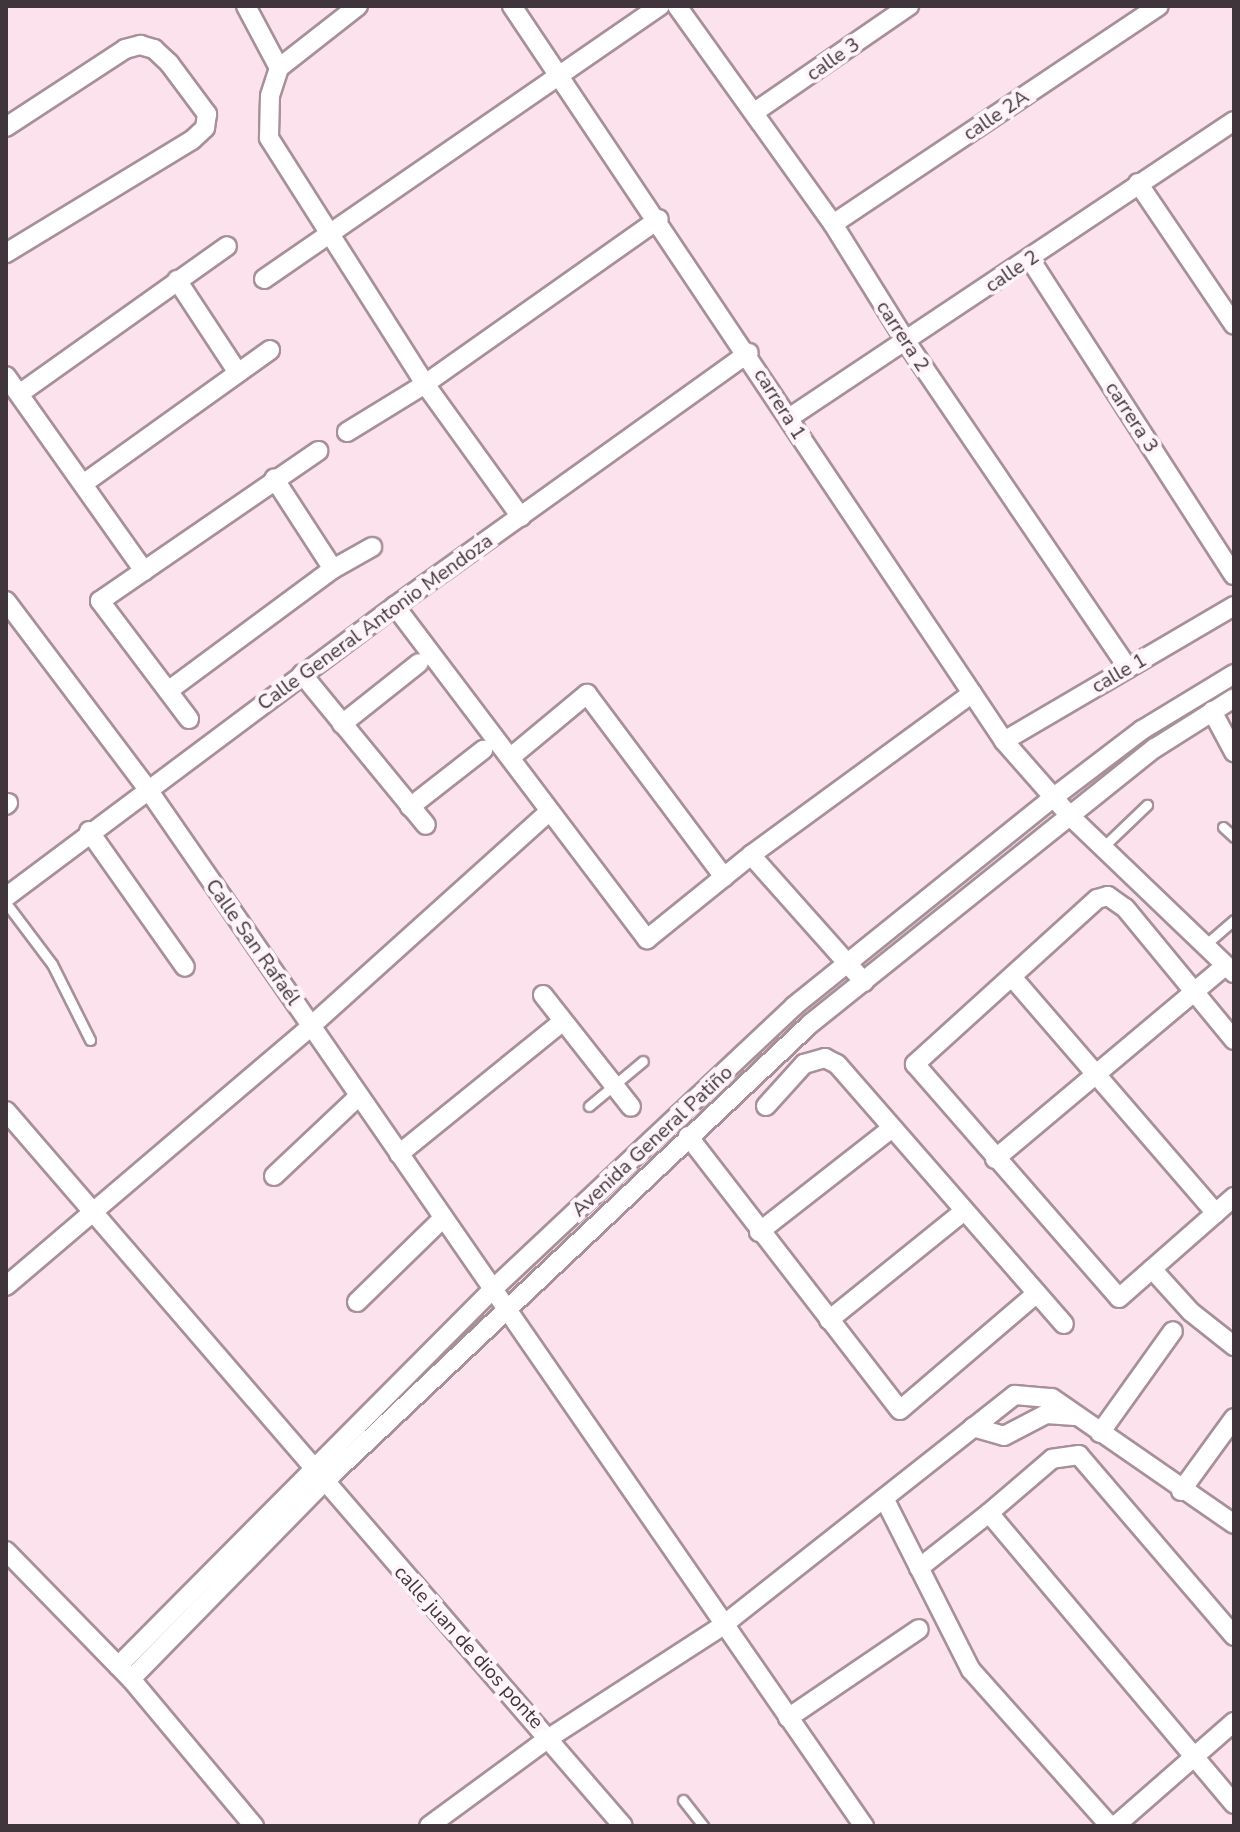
<!DOCTYPE html>
<meta charset="utf-8">
<style>
body{margin:0}
#map{position:relative;width:1240px;height:1832px;overflow:hidden;background:#fce2ed;font-family:"Nunito Sans",sans-serif}
div>[style]{position:absolute}
.roads{filter:drop-shadow(2px 0 #a7909a) drop-shadow(-2px 0 #a7909a) drop-shadow(0 2px #a7909a) drop-shadow(0 -2px #a7909a)}
.lane>*{height:9px;margin:-4.5px;padding:0 4.5px;transform-origin:4.5px;border-radius:4.5px;background:#fff}
.street>*{height:18px;margin:-9px;padding:0 9px;transform-origin:9px;border-radius:9px;background:#fff}
span{translate:-50% -50%;white-space:nowrap;text-align:center;line-height:1.15;-webkit-text-stroke:8px #fff4f9;paint-order:stroke}
.street-label{font-size:20px;color:#3f353a}
.frame{position:absolute;inset:0;border:8px solid #3f353a;pointer-events:none}
</style>
<div id="map">
<div class="roads">
<div class="lane">
<div style="left:1223px;top:827px;width:15px;rotate:42deg"></div>
<div style="left:1103px;top:847px;width:61px;rotate:-43.7deg"></div>
<div style="left:6px;top:903px;width:76px;rotate:53deg"></div>
<div style="left:52px;top:964px;width:85px;rotate:63.4deg"></div>
<div style="left:1205px;top:945px;width:38px;rotate:-41deg"></div>
<div style="left:589px;top:1106px;width:70px;rotate:-39.8deg"></div>
<div style="left:683px;top:1800px;width:33px;rotate:52deg"></div>
</div>
<div class="street">
<div style="left:246px;top:6px;width:70px;rotate:62deg"></div>
<div style="left:358px;top:6px;width:100px;rotate:141.9deg"></div>
<div style="left:279px;top:68px;width:29px;rotate:108deg"></div>
<div style="left:270px;top:96px;width:42px;rotate:91.4deg"></div>
<div style="left:269px;top:138px;width:291px;rotate:57.6deg"></div>
<div style="left:425px;top:384px;width:164px;rotate:54.2deg"></div>
<div style="left:512px;top:6px;width:884px;rotate:56.2deg"></div>
<div style="left:1004px;top:741px;width:100px;rotate:48.7deg"></div>
<div style="left:1070px;top:816px;width:227px;rotate:43.8deg"></div>
<div style="left:677px;top:6px;width:268px;rotate:54.4deg"></div>
<div style="left:833px;top:224px;width:140px;rotate:58.1deg"></div>
<div style="left:907px;top:343px;width:393px;rotate:55.8deg"></div>
<div style="left:756px;top:111px;width:186px;rotate:-34.5deg"></div>
<div style="left:6px;top:127px;width:142px;rotate:-33.2deg"></div>
<div style="left:125px;top:49px;width:16px;rotate:-15deg"></div>
<div style="left:140px;top:45px;width:15px;rotate:16deg"></div>
<div style="left:154px;top:49px;width:21px;rotate:43deg"></div>
<div style="left:169px;top:63px;width:64px;rotate:53.3deg"></div>
<div style="left:207px;top:114px;width:14px;rotate:98deg"></div>
<div style="left:205px;top:128px;width:18px;rotate:137deg"></div>
<div style="left:192px;top:140px;width:218px;rotate:148.7deg"></div>
<div style="left:1138px;top:183px;width:171px;rotate:55.9deg"></div>
<div style="left:833px;top:224px;width:392px;rotate:-33.8deg"></div>
<div style="left:1030px;top:259px;width:376px;rotate:57.2deg"></div>
<div style="left:264px;top:279px;width:481px;rotate:-34.6deg"></div>
<div style="left:177px;top:280px;width:111px;rotate:56.7deg"></div>
<div style="left:6px;top:376px;width:239px;rotate:54.7deg"></div>
<div style="left:19px;top:394px;width:255px;rotate:-35.4deg"></div>
<div style="left:789px;top:418px;width:535px;rotate:-33.72deg"></div>
<div style="left:347px;top:432px;width:92px;rotate:-31.6deg"></div>
<div style="left:425px;top:384px;width:286px;rotate:-35.2deg"></div>
<div style="left:83px;top:484px;width:230px;rotate:-35.6deg"></div>
<div style="left:333px;top:569px;width:45px;rotate:-29.4deg"></div>
<div style="left:6px;top:601px;width:234px;rotate:53deg"></div>
<div style="left:147px;top:788px;width:1262px;rotate:55.37deg"></div>
<div style="left:395px;top:606px;width:418px;rotate:52.9deg"></div>
<div style="left:647px;top:939px;width:134px;rotate:-38.9deg"></div>
<div style="left:751px;top:855px;width:274px;rotate:-36.2deg"></div>
<div style="left:302px;top:674px;width:195px;rotate:50.6deg"></div>
<div style="left:168px;top:691px;width:205px;rotate:-36.5deg"></div>
<div style="left:333px;top:569px;width:108px;rotate:-123deg"></div>
<div style="left:1212px;top:711px;width:47px;rotate:61.8deg"></div>
<div style="left:189px;top:719px;width:148px;rotate:-127deg"></div>
<div style="left:100px;top:601px;width:265px;rotate:-34.5deg"></div>
<div style="left:342px;top:724px;width:98px;rotate:-38.4deg"></div>
<div style="left:1004px;top:741px;width:267px;rotate:-30.4deg"></div>
<div style="left:511px;top:757px;width:99px;rotate:-39.7deg"></div>
<div style="left:587px;top:694px;width:229px;rotate:53.2deg"></div>
<div style="left:6px;top:805px;width:3px;rotate:-45deg"></div>
<div style="left:410px;top:807px;width:93px;rotate:-38deg"></div>
<div style="left:89px;top:831px;width:166px;rotate:54.8deg"></div>
<div style="left:751px;top:855px;width:170px;rotate:48.3deg"></div>
<div style="left:6px;top:897px;width:486px;rotate:-36.8deg"></div>
<div style="left:395px;top:606px;width:435px;rotate:-35.6deg"></div>
<div style="left:1012px;top:977px;width:312px;rotate:49.2deg"></div>
<div style="left:543px;top:995px;width:142px;rotate:51.8deg"></div>
<div style="left:1234px;top:1040px;width:171px;rotate:-129.5deg"></div>
<div style="left:1125px;top:908px;width:21px;rotate:-145deg"></div>
<div style="left:1108px;top:896px;width:11px;rotate:165deg"></div>
<div style="left:1097px;top:899px;width:246px;rotate:137.8deg"></div>
<div style="left:915px;top:1064px;width:310px;rotate:48.9deg"></div>
<div style="left:1119px;top:1298px;width:153px;rotate:-41.3deg"></div>
<div style="left:766px;top:1106px;width:57px;rotate:-47.9deg"></div>
<div style="left:804px;top:1064px;width:22px;rotate:-16deg"></div>
<div style="left:825px;top:1058px;width:13px;rotate:27deg"></div>
<div style="left:837px;top:1064px;width:345px;rotate:48.9deg"></div>
<div style="left:6px;top:1111px;width:944px;rotate:49.21deg"></div>
<div style="left:688px;top:1136px;width:346px;rotate:52.3deg"></div>
<div style="left:900px;top:1410px;width:180px;rotate:-40.5deg"></div>
<div style="left:399px;top:1154px;width:211px;rotate:-39deg"></div>
<div style="left:995px;top:1159px;width:300px;rotate:-40deg"></div>
<div style="left:274px;top:1176px;width:117px;rotate:-43.3deg"></div>
<div style="left:759px;top:1232px;width:169px;rotate:-38deg"></div>
<div style="left:1152px;top:1269px;width:58px;rotate:47.8deg"></div>
<div style="left:1191px;top:1312px;width:55px;rotate:38.3deg"></div>
<div style="left:6px;top:1286px;width:401px;rotate:-40.4deg"></div>
<div style="left:311px;top:1026px;width:320px;rotate:-42deg"></div>
<div style="left:357px;top:1302px;width:120px;rotate:-44.3deg"></div>
<div style="left:829px;top:1320px;width:174px;rotate:-38.9deg"></div>
<div style="left:973px;top:1427px;width:32px;rotate:16deg"></div>
<div style="left:1004px;top:1436px;width:47px;rotate:-27.6deg"></div>
<div style="left:1046px;top:1414px;width:29px;rotate:4deg"></div>
<div style="left:1100px;top:1433px;width:125px;rotate:-54.4deg"></div>
<div style="left:1181px;top:1491px;width:90px;rotate:-54deg"></div>
<div style="left:885px;top:1500px;width:191px;rotate:63.2deg"></div>
<div style="left:971px;top:1670px;width:209px;rotate:48.3deg"></div>
<div style="left:6px;top:1551px;width:179px;rotate:45.7deg"></div>
<div style="left:131px;top:1679px;width:192px;rotate:50.1deg"></div>
<div style="left:919px;top:1568px;width:89px;rotate:-38.2deg"></div>
<div style="left:1234px;top:1636px;width:238px;rotate:-130.6deg"></div>
<div style="left:1079px;top:1455px;width:27px;rotate:172deg"></div>
<div style="left:1052px;top:1459px;width:83px;rotate:139.4deg"></div>
<div style="left:989px;top:1513px;width:380px;rotate:49.9deg"></div>
<div style="left:118px;top:1666px;width:530px;rotate:-45.15deg"></div>
<div style="left:492px;top:1290px;width:415px;rotate:-43.2deg"></div>
<div style="left:794px;top:1006px;width:334px;rotate:-38.8deg"></div>
<div style="left:1054px;top:797px;width:111px;rotate:-37.3deg"></div>
<div style="left:1142px;top:730px;width:108px;rotate:-31.3deg"></div>
<div style="left:131px;top:1679px;width:274px;rotate:-45.6deg"></div>
<div style="left:323px;top:1483px;width:669px;rotate:-43.3deg"></div>
<div style="left:810px;top:1024px;width:442px;rotate:-38.7deg"></div>
<div style="left:1155px;top:748px;width:93px;rotate:-32.3deg"></div>
<div style="left:788px;top:1718px;width:158px;rotate:-34.2deg"></div>
<div style="left:429px;top:1826px;width:149px;rotate:-36.3deg"></div>
<div style="left:549px;top:1738px;width:206px;rotate:-32.9deg"></div>
<div style="left:722px;top:1626px;width:373px;rotate:-38.3deg"></div>
<div style="left:1015px;top:1395px;width:37px;rotate:5deg"></div>
<div style="left:1052px;top:1398px;width:221px;rotate:34.7deg"></div>
<div style="left:1115px;top:1826px;width:158px;rotate:-41.2deg"></div>
</div>
</div>
<div class="street-label">
<span style="left:833px;top:59px;rotate:-35deg">calle 3</span>
<span style="left:996px;top:115px;rotate:-34deg">calle 2A</span>
<span style="left:1012px;top:271px;rotate:-34deg">calle 2</span>
<span style="left:903px;top:336px;rotate:57deg">carrera 2</span>
<span style="left:780px;top:404px;rotate:58deg">carrera 1</span>
<span style="left:1132px;top:417px;rotate:57deg">carrera 3</span>
<span style="left:375px;top:622px;rotate:-36deg">Calle General Antonio Mendoza</span>
<span style="left:1119px;top:673px;rotate:-30deg">calle 1</span>
<span style="left:253px;top:942px;rotate:55deg">Calle San Rafaél</span>
<span style="left:652px;top:1141px;rotate:-43deg">Avenida General Patiño</span>
<span style="left:469px;top:1647px;rotate:48deg">calle juan de dios ponte</span>
</div>
<div class="frame"></div>
</div>
